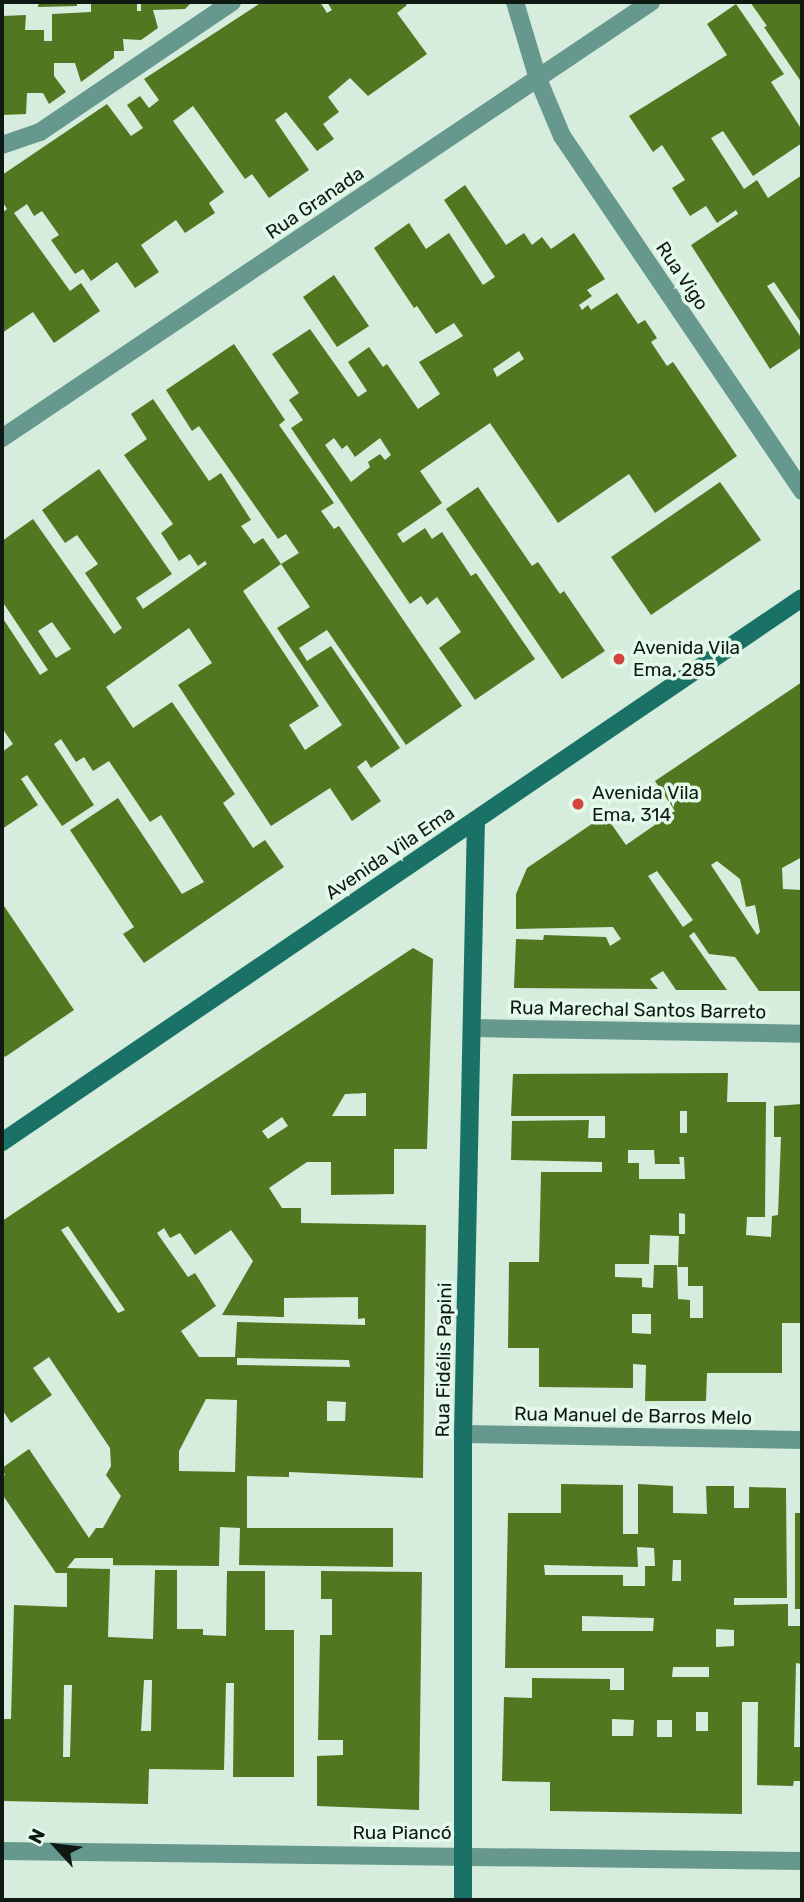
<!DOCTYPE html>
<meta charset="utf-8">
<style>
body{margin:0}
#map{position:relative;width:804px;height:1902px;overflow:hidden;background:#d6ecdd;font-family:Rubik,sans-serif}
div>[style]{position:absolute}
.building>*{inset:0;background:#527721}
.street>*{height:18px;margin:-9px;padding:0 9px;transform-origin:9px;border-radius:9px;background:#67988e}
.secondary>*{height:18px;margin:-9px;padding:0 9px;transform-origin:9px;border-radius:9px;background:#197265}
.dots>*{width:19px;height:19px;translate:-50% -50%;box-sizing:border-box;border:4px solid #e3f9ea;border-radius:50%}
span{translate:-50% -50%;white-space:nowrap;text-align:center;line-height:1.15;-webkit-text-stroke:7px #e3f9ea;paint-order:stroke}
.street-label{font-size:19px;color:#101813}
.poi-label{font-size:19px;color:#101813}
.left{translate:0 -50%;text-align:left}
.frame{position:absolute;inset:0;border:4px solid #101813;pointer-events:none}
.north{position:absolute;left:21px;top:1811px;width:70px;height:70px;-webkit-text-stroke:5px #e3f9ea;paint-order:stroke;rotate:297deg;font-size:19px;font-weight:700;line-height:28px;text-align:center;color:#101813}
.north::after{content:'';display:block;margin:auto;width:24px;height:32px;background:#101813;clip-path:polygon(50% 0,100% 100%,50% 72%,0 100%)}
</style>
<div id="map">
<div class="building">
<div style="clip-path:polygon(39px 2px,77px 2px,77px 6px,38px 7px)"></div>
<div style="clip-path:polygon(91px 2px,137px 2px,137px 11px,141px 11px,141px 2px,192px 2px,185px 9px,153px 10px,158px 28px,141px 40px,123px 39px,124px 51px,114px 51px,114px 58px,81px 82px,75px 63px,54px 63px,54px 76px,66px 92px,49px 104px,43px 93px,27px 93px,26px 114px,2px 115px,3px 16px,26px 15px,25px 30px,44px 30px,44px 41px,52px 41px,52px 14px,91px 12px)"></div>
<div style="clip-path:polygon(262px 2px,320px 2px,327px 13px,332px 10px,327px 2px,404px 2px,407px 5px,397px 13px,427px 54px,368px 96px,350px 78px,328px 97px,339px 112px,323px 124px,334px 139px,317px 151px,286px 112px,275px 120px,309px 170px,269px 198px,252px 174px,245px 179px,193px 106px,173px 121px,224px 192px,209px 203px,215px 213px,185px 233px,176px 220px,141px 245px,159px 272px,135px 288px,117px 262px,91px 281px,83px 269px,75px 274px,51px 240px,59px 235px,42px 211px,34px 216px,27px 204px,14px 213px,70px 291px,81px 283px,100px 311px,54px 343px,33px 312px,2px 333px,2px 213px,7px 209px,4px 204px,2px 205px,2px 175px,107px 104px,131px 136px,143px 128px,127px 105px,140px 96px,149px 108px,159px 100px,144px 79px)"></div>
<div style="clip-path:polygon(750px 2px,802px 2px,802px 83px,764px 27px,767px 26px)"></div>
<div style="clip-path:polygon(736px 4px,784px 74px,771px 82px,802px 130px,802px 143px,753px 176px,723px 131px,711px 138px,744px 189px,757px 180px,768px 198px,802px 175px,802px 324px,774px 282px,767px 286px,802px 339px,802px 347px,770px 369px,691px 245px,738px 214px,736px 210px,717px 223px,706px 206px,690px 216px,672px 188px,685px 180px,662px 145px,653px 152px,629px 116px,727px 55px,707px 24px)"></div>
<div style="clip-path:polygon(evenodd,465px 185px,506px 245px,524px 233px,532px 245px,542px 237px,551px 249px,574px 233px,605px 279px,587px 290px,592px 296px,579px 305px,582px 310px,588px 305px,591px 310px,617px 293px,638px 324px,645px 320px,657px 338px,651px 342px,667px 366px,673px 362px,737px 456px,655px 513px,629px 474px,558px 523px,490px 423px,420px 471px,442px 503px,397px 534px,403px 543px,425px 528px,432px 539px,442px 532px,471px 576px,476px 573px,535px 659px,475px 700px,439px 648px,461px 632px,437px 597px,427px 605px,421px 596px,410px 604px,291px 428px,303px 420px,289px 400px,299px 393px,272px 354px,310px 329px,358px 397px,367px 391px,348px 362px,369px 347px,383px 367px,387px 364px,418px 409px,440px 394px,419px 362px,463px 336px,454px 323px,436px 334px,417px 306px,414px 308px,374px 248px,409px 223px,426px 249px,449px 233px,483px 285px,495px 277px,444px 200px,465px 185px,519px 351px,524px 359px,497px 377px,493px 369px,519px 351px,465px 185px,334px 438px,342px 449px,347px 445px,355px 457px,380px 438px,391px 455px,385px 460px,380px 454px,368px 462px,370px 467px,351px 482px,325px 445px,334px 438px)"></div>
<div style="clip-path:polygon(334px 275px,369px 326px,337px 347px,303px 297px)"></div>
<div style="clip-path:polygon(evenodd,234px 344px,285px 420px,279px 425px,334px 503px,321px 511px,334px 529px,339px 526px,462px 706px,406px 745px,327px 630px,299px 648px,307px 661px,331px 646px,400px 748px,371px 768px,366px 760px,357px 767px,381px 801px,352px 821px,330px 788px,271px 826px,178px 685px,212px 663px,189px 628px,106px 687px,133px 728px,172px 702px,235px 794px,223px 803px,253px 848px,265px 840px,284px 867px,144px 963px,123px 934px,134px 927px,70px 830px,118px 798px,182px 894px,204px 882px,161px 815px,150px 822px,109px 761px,93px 771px,84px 757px,76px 762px,61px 739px,54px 744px,94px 805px,62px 826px,27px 775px,21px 779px,38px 805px,2px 829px,2px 752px,13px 744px,2px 728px,2px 617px,40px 675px,48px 670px,2px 601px,2px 541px,33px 519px,114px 634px,122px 628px,85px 573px,98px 564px,77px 535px,65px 543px,42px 510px,99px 469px,172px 574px,136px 598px,143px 609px,207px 564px,205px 561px,198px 566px,190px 554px,179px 561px,161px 533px,173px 524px,124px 455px,147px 439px,131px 414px,153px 399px,209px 481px,221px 473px,251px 520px,241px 526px,254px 544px,263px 538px,281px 564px,299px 553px,286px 534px,278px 539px,199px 426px,192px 431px,166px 390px,234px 344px,281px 564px,310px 607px,277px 628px,342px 725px,305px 750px,289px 725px,319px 706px,243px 591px,281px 564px,234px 344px,52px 622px,71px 649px,56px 658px,38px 631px,52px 622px)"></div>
<div style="clip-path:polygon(720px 482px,761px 540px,651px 615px,611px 557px)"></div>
<div style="clip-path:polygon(478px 487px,532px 566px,538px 562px,560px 594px,564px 591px,605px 651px,562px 679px,446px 509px)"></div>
<div style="clip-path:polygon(evenodd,802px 682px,802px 857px,782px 868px,783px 889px,802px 890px,802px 991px,759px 991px,735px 957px,709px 954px,694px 932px,689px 936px,727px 990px,676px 990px,663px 971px,650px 979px,658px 989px,514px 988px,516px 939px,543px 940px,544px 935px,606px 937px,610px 946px,621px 939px,613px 927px,516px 929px,516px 894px,527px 868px,605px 815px,626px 845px,675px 811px,655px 781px,802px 682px,717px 861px,740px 879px,746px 907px,755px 905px,760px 932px,757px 935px,711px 865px,717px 861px,802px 682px,657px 871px,693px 920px,683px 927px,648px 876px,657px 871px)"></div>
<div style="clip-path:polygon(2px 903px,74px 1010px,5px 1057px,2px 1052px)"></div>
<div style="clip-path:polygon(evenodd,413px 948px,433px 959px,427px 1149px,394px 1149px,394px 1194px,331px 1195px,331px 1162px,307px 1162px,269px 1188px,282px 1208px,301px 1208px,301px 1223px,426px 1225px,423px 1478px,289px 1472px,289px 1477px,247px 1476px,247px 1528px,393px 1528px,393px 1567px,239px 1565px,240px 1528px,220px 1527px,219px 1566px,113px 1565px,113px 1558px,75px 1558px,67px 1568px,110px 1569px,108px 1637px,153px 1639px,155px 1570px,177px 1570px,177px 1629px,203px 1629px,203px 1635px,226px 1636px,227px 1571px,265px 1571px,265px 1630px,294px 1630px,294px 1777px,233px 1777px,234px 1683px,226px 1683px,224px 1770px,149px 1769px,148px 1804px,2px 1801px,2px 1719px,11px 1719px,14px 1605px,67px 1607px,67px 1573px,56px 1573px,2px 1494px,2px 1477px,5px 1475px,2px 1468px,29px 1449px,89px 1538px,96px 1528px,103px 1528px,121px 1496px,106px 1475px,111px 1466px,110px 1448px,49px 1357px,33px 1368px,52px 1395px,11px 1423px,2px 1409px,2px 1221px,413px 948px,366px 1093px,366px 1116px,332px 1116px,345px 1094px,366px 1093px,413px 948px,282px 1117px,288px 1126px,268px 1139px,262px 1131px,282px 1117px,413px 948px,68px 1226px,125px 1310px,118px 1313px,61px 1230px,68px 1226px,413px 948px,164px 1228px,170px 1238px,180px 1233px,195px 1255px,231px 1230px,253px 1261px,222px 1315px,284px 1317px,284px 1298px,358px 1297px,358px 1319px,365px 1318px,365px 1325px,237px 1322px,235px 1357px,199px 1357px,181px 1331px,216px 1306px,195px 1273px,188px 1277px,157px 1233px,164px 1228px,413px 948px,237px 1358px,349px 1360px,350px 1367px,237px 1365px,237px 1358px,413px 948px,206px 1399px,237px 1400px,235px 1472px,179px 1471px,179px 1451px,206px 1399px,413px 948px,327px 1401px,346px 1402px,345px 1421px,327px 1421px,327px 1401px,413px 948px,144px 1680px,152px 1680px,151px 1731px,141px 1731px,144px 1680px,413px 948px,64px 1685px,72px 1685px,70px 1757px,63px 1757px,64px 1685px)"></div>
<div style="clip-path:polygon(evenodd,728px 1073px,727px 1102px,766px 1102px,765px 1217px,747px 1217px,746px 1235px,771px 1237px,772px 1216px,778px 1215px,781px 1137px,774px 1137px,774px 1106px,802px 1104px,802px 1323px,782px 1323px,782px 1373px,707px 1373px,706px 1401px,645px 1401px,646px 1365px,633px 1364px,633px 1388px,539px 1387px,539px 1348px,508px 1348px,509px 1262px,539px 1262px,541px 1172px,602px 1172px,602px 1162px,511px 1160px,512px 1121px,589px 1120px,588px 1138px,605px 1138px,605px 1116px,511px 1116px,513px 1074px,728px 1073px,680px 1111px,687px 1111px,687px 1133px,680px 1133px,680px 1111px,728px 1073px,628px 1150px,654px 1150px,655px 1164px,680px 1164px,679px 1157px,684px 1157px,685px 1179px,639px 1179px,639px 1163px,628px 1163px,628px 1150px,728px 1073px,679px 1213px,685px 1214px,685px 1234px,679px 1234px,678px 1267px,688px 1267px,688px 1286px,703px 1286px,703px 1318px,690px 1318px,690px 1300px,678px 1299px,677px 1265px,654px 1265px,653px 1288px,642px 1287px,642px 1278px,615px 1277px,615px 1264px,649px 1264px,650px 1235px,679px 1236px,679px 1213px,728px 1073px,632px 1314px,651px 1314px,651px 1334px,632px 1333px,632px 1314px)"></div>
<div style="clip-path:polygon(evenodd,561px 1484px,623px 1485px,623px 1534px,638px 1534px,638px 1484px,673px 1486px,673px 1513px,707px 1514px,706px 1486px,734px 1486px,734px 1508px,749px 1508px,749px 1487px,786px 1488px,787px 1598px,734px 1598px,734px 1605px,788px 1604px,788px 1626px,802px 1626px,802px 1664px,796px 1663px,794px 1747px,802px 1747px,802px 1781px,794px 1781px,793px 1786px,757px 1785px,758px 1702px,742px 1702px,742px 1814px,550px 1811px,550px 1782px,502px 1781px,504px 1697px,532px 1698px,532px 1678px,610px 1679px,610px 1690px,624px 1690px,624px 1668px,505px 1668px,508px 1513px,561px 1513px,561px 1484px,637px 1547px,654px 1548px,655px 1566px,645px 1566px,645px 1586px,623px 1586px,623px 1575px,545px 1575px,544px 1565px,638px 1567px,637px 1547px,561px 1484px,673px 1560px,681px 1560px,681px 1581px,672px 1581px,673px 1560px,561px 1484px,582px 1616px,654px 1618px,653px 1631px,582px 1631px,582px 1616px,561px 1484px,716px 1629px,734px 1630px,734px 1646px,716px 1647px,716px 1629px,561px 1484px,673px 1667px,709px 1667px,709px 1677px,672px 1677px,673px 1667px,561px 1484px,696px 1712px,708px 1712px,708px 1731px,696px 1731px,696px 1712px,561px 1484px,612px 1719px,634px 1720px,633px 1736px,612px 1736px,612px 1719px,561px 1484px,657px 1720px,672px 1720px,672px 1737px,657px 1737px,657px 1720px)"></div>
<div style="clip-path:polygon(795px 1513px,802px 1513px,802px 1609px,795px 1609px)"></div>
<div style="clip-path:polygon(321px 1571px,422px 1572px,419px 1810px,317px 1806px,317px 1756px,343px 1755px,343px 1740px,318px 1740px,320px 1635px,332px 1635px,332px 1599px,321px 1599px)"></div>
</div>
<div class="street">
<div style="left:515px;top:2px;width:80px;rotate:73.4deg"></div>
<div style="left:538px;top:79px;width:62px;rotate:67.2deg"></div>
<div style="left:562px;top:136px;width:429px;rotate:55.9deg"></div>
<div style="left:2px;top:145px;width:40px;rotate:-18.9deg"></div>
<div style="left:40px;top:132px;width:232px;rotate:-34.1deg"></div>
<div style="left:2px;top:438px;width:782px;rotate:-33.89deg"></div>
<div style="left:472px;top:1028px;width:330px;rotate:1deg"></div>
<div style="left:463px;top:1434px;width:339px;rotate:1deg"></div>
<div style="left:2px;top:1851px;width:800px;rotate:0.72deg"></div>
</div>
<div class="secondary">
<div style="left:2px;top:1142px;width:967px;rotate:-34.22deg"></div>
<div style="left:463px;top:1900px;width:466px;rotate:-90deg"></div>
<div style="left:463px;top:1434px;width:614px;rotate:-88.79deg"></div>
</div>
<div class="dots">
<div style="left:619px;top:659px;background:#d4453e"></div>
<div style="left:578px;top:804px;background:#d4453e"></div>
</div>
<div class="street-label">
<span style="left:315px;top:203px;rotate:-34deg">Rua Granada</span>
<span style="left:682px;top:276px;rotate:56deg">Rua Vigo</span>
<span style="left:390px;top:853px;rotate:-34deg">Avenida Vila Ema</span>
<span style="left:638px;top:1010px;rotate:1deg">Rua Marechal Santos Barreto</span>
<span style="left:444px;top:1360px;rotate:-89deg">Rua Fidélis Papini</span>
<span style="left:633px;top:1416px;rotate:1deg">Rua Manuel de Barros Melo</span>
<span style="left:402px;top:1833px">Rua Piancó</span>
</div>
<div class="poi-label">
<span class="left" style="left:633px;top:659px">Avenida Vila<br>Ema, 285</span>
<span class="left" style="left:592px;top:804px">Avenida Vila<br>Ema, 314</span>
</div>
<div class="frame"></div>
<div class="north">N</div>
</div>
